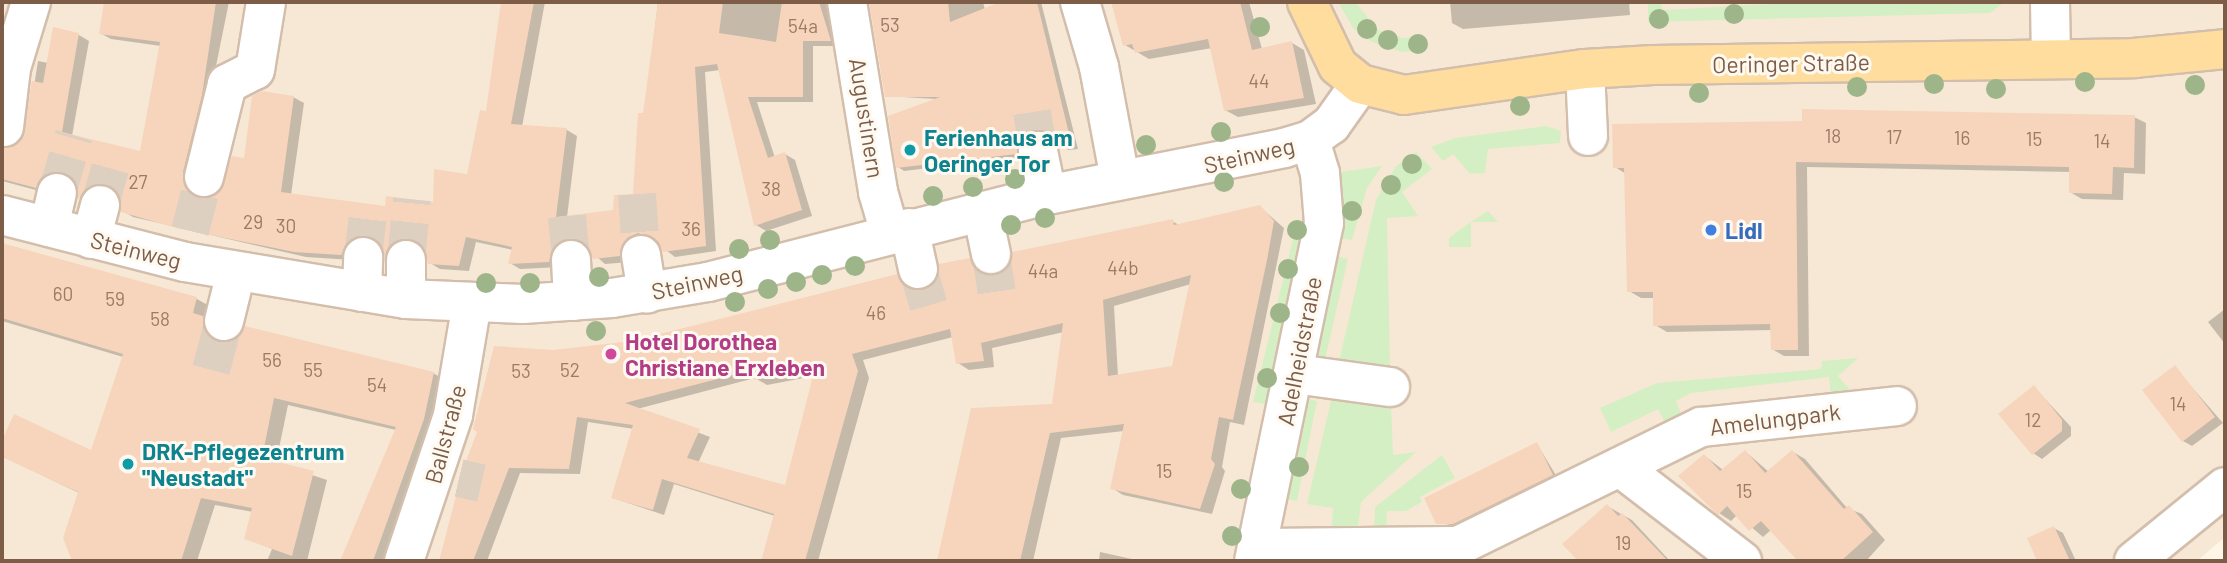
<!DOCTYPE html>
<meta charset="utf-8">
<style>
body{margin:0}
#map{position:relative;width:2227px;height:563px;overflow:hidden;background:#fff6e8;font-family:Barlow,sans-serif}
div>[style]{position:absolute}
.residential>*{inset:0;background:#f7e8d5}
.green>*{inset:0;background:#d5efc4}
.shadow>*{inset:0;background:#0003}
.building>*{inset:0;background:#f7d5bc}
.minor-tunnel>*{height:38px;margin-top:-19px;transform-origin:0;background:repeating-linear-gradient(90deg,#ded0c0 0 38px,transparent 0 57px)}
.roads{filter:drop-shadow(2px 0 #d3beac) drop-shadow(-2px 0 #d3beac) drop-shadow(0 2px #d3beac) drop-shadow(0 -2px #d3beac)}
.minor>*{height:38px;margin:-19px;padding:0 19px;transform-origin:19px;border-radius:19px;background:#fff}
.major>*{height:38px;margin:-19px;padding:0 19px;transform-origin:19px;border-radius:19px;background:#ffdd9f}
.trees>*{width:20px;height:20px;margin:-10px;border-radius:50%;background:#9eb489}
.dots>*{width:19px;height:19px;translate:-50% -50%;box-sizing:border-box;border:4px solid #fffaf1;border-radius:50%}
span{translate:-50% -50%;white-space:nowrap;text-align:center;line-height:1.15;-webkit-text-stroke:6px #fffaf1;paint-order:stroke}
.number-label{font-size:19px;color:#9c7a65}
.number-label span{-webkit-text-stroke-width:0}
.street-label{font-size:23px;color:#7d5c48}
.culture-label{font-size:23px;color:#0d838f;font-weight:700}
.left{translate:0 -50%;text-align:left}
.shop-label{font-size:23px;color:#366cbe;font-weight:700}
.hotel-label{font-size:23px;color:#b23c85;font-weight:700}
.frame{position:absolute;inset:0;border:4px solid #7d5c48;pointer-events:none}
</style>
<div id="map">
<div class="residential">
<div style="clip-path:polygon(2px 2px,2225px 2px,2225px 537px,2197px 561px,2px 561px)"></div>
</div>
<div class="green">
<div style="clip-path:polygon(1338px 2px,1355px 2px,1378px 30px,1403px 38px,1424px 38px,1424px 50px,1402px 52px,1372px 42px,1353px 28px)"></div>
<div style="clip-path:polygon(1648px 2px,1661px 2px,1662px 10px,1810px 2px,2005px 2px,1990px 13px,1648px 22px)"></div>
<div style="clip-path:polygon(1546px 126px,1561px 131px,1560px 143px,1488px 149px,1485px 173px,1470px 174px,1453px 154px,1443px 161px,1431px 147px,1455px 138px)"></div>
<div style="clip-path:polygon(1416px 152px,1432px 169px,1402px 192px,1418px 216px,1387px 218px,1390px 371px,1338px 366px,1376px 200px,1396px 166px)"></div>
<div style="clip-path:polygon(1382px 166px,1367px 188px,1352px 240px,1338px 238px,1340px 172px)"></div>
<div style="clip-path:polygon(1488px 211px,1498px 222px,1471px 222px,1471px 247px,1449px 247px,1449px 238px,1469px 223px)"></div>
<div style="clip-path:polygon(1295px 231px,1304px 233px,1265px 404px,1253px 402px)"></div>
<div style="clip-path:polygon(1335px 256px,1348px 259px,1324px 364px,1313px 361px)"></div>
<div style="clip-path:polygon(1858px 358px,1838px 376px,1851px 391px,1831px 399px,1829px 377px,1691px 393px,1676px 401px,1684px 420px,1668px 428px,1658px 409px,1611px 432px,1600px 408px,1657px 383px,1821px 369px,1822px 361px)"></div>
<div style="clip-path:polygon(1305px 398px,1317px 401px,1297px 501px,1285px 499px)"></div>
<div style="clip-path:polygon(1331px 401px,1391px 404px,1393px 455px,1416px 452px,1361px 502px,1357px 536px,1331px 537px,1333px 508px,1307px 504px)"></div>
<div style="clip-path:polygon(1442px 455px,1455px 478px,1420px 497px,1422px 502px,1406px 511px,1387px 511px,1386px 538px,1374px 537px,1375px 507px)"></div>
</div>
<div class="shadow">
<div style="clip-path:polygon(111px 2px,229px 2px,193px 179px,198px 197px,210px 200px,222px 193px,293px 97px,304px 103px,291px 195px,386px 208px,435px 204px,469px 176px,488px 113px,502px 2px,545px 2px,522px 127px,567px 130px,577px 136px,567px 217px,615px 212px,635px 196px,658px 2px,826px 2px,841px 46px,813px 46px,813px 102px,757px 102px,775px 158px,785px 154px,795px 160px,812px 216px,766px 231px,756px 225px,720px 70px,705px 72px,716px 251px,675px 257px,650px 238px,637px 244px,630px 262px,605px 264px,581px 243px,562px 255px,560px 267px,520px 269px,510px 263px,513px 250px,476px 242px,469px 271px,440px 269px,430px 263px,426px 247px,419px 243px,405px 247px,396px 262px,379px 243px,364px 243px,352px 260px,306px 257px,133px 217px,123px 211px,123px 198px,114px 189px,105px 189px,90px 204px,80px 198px,79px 185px,71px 177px,61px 177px,47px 193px,2px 181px,2px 149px,14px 148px,27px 131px,38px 61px,48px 63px,79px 35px,89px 41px,72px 136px,141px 153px,161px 46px,111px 39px,100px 33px)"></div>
<div style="clip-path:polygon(877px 2px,983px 2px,985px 10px,1004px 2px,1041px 2px,1078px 149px,1068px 150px,1056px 137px,1042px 132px,1029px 138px,1023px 157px,904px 171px,898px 167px,936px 99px,886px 96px,889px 38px)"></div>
<div style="clip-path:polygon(1113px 2px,1249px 2px,1262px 49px,1292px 43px,1304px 50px,1316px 104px,1238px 117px,1225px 110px,1212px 48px,1149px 59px,1125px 45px)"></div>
<div style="clip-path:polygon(1450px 2px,1629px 2px,1630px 15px,1463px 29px,1452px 23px)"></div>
<div style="clip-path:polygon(2134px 117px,2146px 123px,2145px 174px,2124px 173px,2123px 200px,2082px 199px,2070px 192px,2071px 172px,1807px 167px,1809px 356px,1784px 356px,1772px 349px,1772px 330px,1667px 332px,1655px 325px,1654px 298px,1641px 298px,1629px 291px,1626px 174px,1615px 167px)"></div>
<div style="clip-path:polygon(evenodd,1260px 207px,1284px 228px,1244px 425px,1230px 422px,1222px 467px,1225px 471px,1212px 514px,1123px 495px,1112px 488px,1124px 431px,1061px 438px,1033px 561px,939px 561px,972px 410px,1054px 405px,1064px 332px,992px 348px,994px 367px,969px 370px,958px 363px,953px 337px,863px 360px,869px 378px,818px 561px,763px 561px,775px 516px,674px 484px,664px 515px,613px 498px,634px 429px,588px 422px,580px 474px,520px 473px,487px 561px,441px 561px,464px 469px,553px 351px,633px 342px,897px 276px,922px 292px,969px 260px,995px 277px,1172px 221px,1181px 226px,1260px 207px,1191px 284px,1174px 367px,1118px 376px,1114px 306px,1191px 284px,1260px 207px,814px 376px,786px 487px,698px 463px,710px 437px,637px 409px,755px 378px,767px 385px,814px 376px)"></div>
<div style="clip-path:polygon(2px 245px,197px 299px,211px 307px,217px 337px,223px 344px,433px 373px,447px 381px,391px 561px,341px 561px,396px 430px,288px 405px,276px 463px,327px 480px,307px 561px,267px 561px,272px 549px,246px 538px,253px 512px,215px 505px,197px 561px,77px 561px,69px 553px,79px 493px,2px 456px,2px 444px,14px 416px,92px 452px,123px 357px,2px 321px)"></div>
<div style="clip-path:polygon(2225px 309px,2225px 344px,2208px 322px)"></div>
<div style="clip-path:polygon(2175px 368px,2223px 423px,2192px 446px,2183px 441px)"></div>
<div style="clip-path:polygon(2034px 387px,2071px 427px,2071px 436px,2042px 459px,2033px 453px)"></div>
<div style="clip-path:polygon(1537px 444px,1557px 477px,1458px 526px,1438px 523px)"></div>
<div style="clip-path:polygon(1746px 452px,1769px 472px,1793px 452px,1805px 459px,1847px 508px,1862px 514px,1885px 540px,1866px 561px,1801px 561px,1772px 529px,1763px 537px,1737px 515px,1731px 521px,1719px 513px,1705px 456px,1723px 470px)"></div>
<div style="clip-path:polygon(1607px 506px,1632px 520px,1670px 561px,1676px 561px,1580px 561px,1565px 544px)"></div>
<div style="clip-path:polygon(2054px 528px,2063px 533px,2076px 561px,2038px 561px,2030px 539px)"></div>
<div style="clip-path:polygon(1100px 552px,1141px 561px,1099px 561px)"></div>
</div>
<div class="building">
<div style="clip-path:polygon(104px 2px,216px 2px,202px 95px,183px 172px,189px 193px,209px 198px,220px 192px,232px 156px,244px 158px,252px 96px,262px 91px,294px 96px,281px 192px,385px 206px,386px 196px,433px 202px,434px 169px,467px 174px,480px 110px,486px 111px,501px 2px,534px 2px,511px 124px,567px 128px,556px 217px,613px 210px,614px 195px,633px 194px,638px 113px,643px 113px,658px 2px,723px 2px,719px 33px,776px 42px,782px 2px,819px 2px,831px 41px,803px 41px,803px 97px,748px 97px,768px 158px,785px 152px,802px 210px,754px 226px,717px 64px,695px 67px,706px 246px,663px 252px,658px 241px,638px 233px,627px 238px,620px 256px,593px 259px,582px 241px,569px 238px,552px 249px,549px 262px,508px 264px,512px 247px,466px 237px,459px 266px,428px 264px,425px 249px,407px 238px,395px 241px,385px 257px,382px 246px,364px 235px,352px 238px,341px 255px,294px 252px,176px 228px,121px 212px,121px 199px,105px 184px,94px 184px,78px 199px,78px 186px,63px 172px,50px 172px,36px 188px,2px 179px,2px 149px,22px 139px,32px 81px,43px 83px,53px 27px,79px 33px,62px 132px,140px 151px,160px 42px,99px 34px)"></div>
<div style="clip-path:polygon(869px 2px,948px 2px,950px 22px,1000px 2px,1037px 2px,1072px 146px,1060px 148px,1054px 136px,1034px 130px,1023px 135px,1017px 154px,896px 168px,888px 116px,940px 97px,885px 97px)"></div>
<div style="clip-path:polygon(1111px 2px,1240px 2px,1252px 50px,1292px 41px,1304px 98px,1224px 111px,1208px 39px,1135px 53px,1132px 44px,1123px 46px)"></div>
<div style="clip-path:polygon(1802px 109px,2135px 115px,2134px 168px,2113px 167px,2112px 194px,2069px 193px,2069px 167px,1796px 162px,1798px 350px,1771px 350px,1770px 324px,1653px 326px,1653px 292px,1627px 292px,1624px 168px,1613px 168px,1612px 124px,1802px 121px)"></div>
<div style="clip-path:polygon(evenodd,1260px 205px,1274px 221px,1267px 260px,1233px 420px,1219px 417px,1211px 459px,1215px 464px,1200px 509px,1110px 489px,1124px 424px,1050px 433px,1020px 561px,937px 561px,971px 408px,1052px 404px,1063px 323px,981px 343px,984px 361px,956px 364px,950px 329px,852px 354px,858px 371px,805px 561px,761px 561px,774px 514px,662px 479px,653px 510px,611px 498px,633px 425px,577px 417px,569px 469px,509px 468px,473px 561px,439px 561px,463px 469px,477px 432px,473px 429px,494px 346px,553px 350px,632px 341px,897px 274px,911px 290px,922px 290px,933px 285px,939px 264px,970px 258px,975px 269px,995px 275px,1006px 270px,1012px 252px,1173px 219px,1174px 225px,1260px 205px,1191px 275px,1172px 366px,1108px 376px,1103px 300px,1191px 275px,1260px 205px,815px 368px,785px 485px,687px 458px,700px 429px,625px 403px,752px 370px,754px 380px,815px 368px)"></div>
<div style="clip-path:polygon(2px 243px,197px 297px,193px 313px,203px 316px,203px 328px,218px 342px,231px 342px,245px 326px,434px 372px,424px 419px,373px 561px,340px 561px,396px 427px,274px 398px,262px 458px,314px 471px,292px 556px,244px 539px,252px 508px,201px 498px,181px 561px,72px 561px,63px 538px,78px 492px,2px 457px,2px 440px,14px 414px,91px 450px,123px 354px,2px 318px)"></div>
<div style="clip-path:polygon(2175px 365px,2215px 417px,2182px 442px,2142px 390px)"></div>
<div style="clip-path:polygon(2034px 385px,2062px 420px,2062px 431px,2032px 455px,1998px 414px)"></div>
<div style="clip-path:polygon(1537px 442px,1553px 475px,1453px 524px,1436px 524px,1424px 498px)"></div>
<div style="clip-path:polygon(1745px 450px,1765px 473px,1792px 450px,1844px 509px,1849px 505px,1873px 532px,1841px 561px,1798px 561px,1761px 521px,1749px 531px,1727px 506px,1718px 515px,1678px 476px,1704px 454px,1720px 471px)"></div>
<div style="clip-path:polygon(1607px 504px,1618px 516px,1622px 513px,1668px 561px,1578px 561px,1562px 544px)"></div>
<div style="clip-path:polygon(2054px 526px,2070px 561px,2037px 561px,2027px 538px)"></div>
</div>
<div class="minor-tunnel">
<div style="left:1032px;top:112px;width:39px;rotate:81deg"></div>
<div style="left:57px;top:193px;width:60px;rotate:-73.7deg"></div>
<div style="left:637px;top:194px;width:61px;rotate:86.2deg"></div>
<div style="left:100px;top:205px;width:53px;rotate:-74.6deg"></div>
<div style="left:567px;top:216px;width:44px;rotate:84.8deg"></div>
<div style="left:190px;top:231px;width:56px;rotate:-75.5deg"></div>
<div style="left:991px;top:254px;width:40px;rotate:81.5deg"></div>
<div style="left:363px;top:257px;width:50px;rotate:-83.2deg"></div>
<div style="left:406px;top:260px;width:61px;rotate:-84.4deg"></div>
<div style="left:918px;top:269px;width:54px;rotate:73.9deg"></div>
<div style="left:211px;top:370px;width:51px;rotate:-75.1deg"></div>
<div style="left:459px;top:478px;width:23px;rotate:13deg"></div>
</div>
<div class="roads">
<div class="minor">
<div style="left:847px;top:2px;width:193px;rotate:80.7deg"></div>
<div style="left:878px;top:192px;width:43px;rotate:73.7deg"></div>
<div style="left:1080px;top:2px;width:68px;rotate:73.7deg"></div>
<div style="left:1099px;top:67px;width:114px;rotate:79.4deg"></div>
<div style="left:2050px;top:2px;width:56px;rotate:89deg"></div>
<div style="left:1585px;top:69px;width:67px;rotate:87.4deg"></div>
<div style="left:4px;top:127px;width:59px;rotate:-83.2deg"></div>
<div style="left:11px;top:68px;width:69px;rotate:-73.1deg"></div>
<div style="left:1038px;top:151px;width:45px;rotate:78.4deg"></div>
<div style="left:204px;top:177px;width:96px;rotate:-76.1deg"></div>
<div style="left:227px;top:84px;width:31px;rotate:-27deg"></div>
<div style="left:255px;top:70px;width:69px;rotate:-80.8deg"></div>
<div style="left:982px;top:211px;width:44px;rotate:78.2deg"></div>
<div style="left:2px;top:215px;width:189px;rotate:14.4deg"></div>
<div style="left:185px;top:262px;width:224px;rotate:9.5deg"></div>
<div style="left:406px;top:299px;width:117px;rotate:2.4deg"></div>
<div style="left:523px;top:304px;width:89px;rotate:-3.9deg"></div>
<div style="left:612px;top:298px;width:97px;rotate:-9.5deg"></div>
<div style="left:708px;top:282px;width:350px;rotate:-14.4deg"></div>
<div style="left:1047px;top:195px;width:242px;rotate:-11.2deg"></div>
<div style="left:1284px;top:148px;width:27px;rotate:-17deg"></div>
<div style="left:1310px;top:140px;width:26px;rotate:-36deg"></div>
<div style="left:1331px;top:125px;width:50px;rotate:-54.7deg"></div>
<div style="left:49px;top:227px;width:35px;rotate:-77deg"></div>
<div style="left:909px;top:228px;width:42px;rotate:77.6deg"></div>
<div style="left:91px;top:239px;width:35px;rotate:-75deg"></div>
<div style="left:641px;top:255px;width:39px;rotate:81deg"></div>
<div style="left:571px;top:260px;width:41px;rotate:87.2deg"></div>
<div style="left:362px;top:292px;width:35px;rotate:-88deg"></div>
<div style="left:406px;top:299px;width:39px;rotate:-90deg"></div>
<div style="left:224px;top:321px;width:50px;rotate:-76.2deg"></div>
<div style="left:1295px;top:374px;width:96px;rotate:7.8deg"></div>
<div style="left:1620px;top:467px;width:154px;rotate:37.6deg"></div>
<div style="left:1257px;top:548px;width:201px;rotate:-0.6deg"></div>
<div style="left:1458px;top:546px;width:271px;rotate:-26.1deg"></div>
<div style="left:1701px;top:427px;width:197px;rotate:-6.1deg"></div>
<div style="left:404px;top:561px;width:154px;rotate:-71.4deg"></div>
<div style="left:453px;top:415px;width:114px;rotate:-80.4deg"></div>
<div style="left:1254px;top:561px;width:345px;rotate:-78.3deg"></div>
<div style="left:1324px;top:223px;width:50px;rotate:-94.6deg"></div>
<div style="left:1320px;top:173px;width:34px;rotate:-107deg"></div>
<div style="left:2134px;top:561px;width:117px;rotate:-39.1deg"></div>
</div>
<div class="major">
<div style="left:1307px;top:2px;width:71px;rotate:64.2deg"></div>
<div style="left:1338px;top:66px;width:28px;rotate:39deg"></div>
<div style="left:1360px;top:84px;width:45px;rotate:14deg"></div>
<div style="left:1404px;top:95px;width:183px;rotate:-8.2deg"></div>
<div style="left:1585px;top:69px;width:68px;rotate:-3.4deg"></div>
<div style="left:1653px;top:65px;width:481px;rotate:-0.8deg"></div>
<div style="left:2134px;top:58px;width:91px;rotate:-5.6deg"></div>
</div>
</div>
<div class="trees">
<div style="left:1734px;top:14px"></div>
<div style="left:1659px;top:19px"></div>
<div style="left:1260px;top:27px"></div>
<div style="left:1367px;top:29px"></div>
<div style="left:1388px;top:40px"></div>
<div style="left:1418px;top:44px"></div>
<div style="left:2085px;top:82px"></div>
<div style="left:1934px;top:84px"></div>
<div style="left:2195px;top:85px"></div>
<div style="left:1857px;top:87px"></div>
<div style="left:1996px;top:89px"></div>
<div style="left:1699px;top:93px"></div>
<div style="left:1520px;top:106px"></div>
<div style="left:1221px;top:132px"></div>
<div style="left:1146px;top:145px"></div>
<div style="left:1412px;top:164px"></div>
<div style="left:1015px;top:179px"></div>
<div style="left:1224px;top:182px"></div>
<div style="left:1391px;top:185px"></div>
<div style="left:973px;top:187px"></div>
<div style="left:933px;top:196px"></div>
<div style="left:1352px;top:211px"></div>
<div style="left:1045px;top:218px"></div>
<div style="left:1011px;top:225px"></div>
<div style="left:1297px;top:230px"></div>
<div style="left:770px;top:240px"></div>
<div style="left:739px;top:249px"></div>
<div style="left:855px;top:266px"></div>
<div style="left:1288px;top:269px"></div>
<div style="left:822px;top:275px"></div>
<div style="left:599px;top:277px"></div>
<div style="left:796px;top:282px"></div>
<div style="left:486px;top:283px"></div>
<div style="left:530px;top:283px"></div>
<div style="left:768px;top:289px"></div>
<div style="left:735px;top:302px"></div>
<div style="left:1280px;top:313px"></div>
<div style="left:596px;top:331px"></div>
<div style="left:1267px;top:378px"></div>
<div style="left:1299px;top:467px"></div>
<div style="left:1241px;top:489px"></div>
<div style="left:1232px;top:536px"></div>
</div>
<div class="dots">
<div style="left:910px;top:150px;background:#0f9aa8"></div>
<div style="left:1711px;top:230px;background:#3f7fe0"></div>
<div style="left:611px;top:354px;background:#d1479c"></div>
<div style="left:128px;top:464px;background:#0f9aa8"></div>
</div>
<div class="number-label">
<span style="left:890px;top:25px">53</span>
<span style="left:803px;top:26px">54a</span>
<span style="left:1259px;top:81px">44</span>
<span style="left:1833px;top:136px">18</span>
<span style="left:1894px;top:137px">17</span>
<span style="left:1962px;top:138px">16</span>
<span style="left:2034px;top:139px">15</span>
<span style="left:2102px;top:141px">14</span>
<span style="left:138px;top:182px">27</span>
<span style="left:771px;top:189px">38</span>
<span style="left:253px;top:222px">29</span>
<span style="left:286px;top:226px">30</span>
<span style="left:691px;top:229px">36</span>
<span style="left:1123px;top:268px">44b</span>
<span style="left:1043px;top:271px">44a</span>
<span style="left:63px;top:294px">60</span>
<span style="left:115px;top:299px">59</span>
<span style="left:876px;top:313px">46</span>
<span style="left:160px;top:319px">58</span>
<span style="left:272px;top:360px">56</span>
<span style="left:313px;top:370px">55</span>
<span style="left:570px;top:370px">52</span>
<span style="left:521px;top:371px">53</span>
<span style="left:377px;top:385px">54</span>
<span style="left:2178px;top:404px">14</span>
<span style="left:2033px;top:420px">12</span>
<span style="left:1164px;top:471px">15</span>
<span style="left:1744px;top:491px">15</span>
<span style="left:1623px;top:543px">19</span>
</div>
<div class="street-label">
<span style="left:1791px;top:63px;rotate:-1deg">Oeringer Straße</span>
<span style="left:867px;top:118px;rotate:81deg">Augustinern</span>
<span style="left:1249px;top:155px;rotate:-13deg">Steinweg</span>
<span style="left:136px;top:250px;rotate:14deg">Steinweg</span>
<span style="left:697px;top:282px;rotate:-12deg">Steinweg</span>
<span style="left:1299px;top:351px;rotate:-79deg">Adelheidstraße</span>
<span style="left:1775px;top:419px;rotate:-7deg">Amelungpark</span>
<span style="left:445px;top:434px;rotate:-75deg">Ballstraße</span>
</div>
<div class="culture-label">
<span class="left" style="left:924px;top:150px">Ferienhaus am<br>Oeringer Tor</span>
<span class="left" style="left:142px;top:464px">DRK-Pflegezentrum<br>"Neustadt"</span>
</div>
<div class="shop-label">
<span class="left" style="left:1725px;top:230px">Lidl</span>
</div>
<div class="hotel-label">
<span class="left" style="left:625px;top:354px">Hotel Dorothea<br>Christiane Erxleben</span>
</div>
<div class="frame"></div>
</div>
